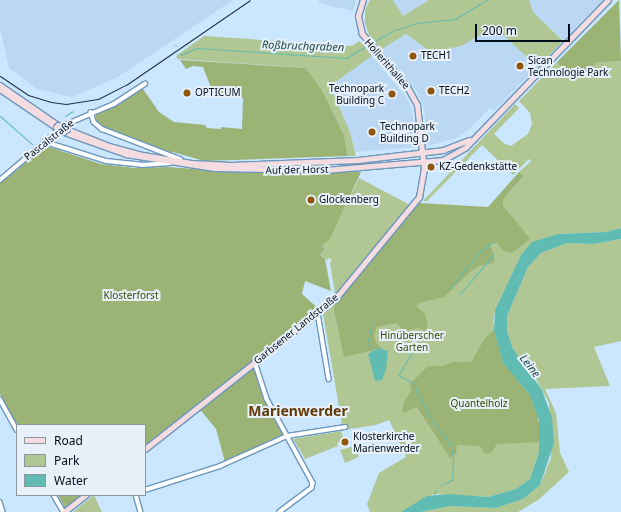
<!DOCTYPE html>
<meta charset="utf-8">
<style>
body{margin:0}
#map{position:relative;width:621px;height:512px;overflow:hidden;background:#cbe6ff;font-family:"Noto Sans",sans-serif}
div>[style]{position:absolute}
.built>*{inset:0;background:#bad8f4}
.green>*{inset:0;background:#b0c693}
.forest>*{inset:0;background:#9bb476}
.water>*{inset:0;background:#60bcb2}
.stream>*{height:1px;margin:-0.5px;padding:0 0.5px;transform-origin:0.5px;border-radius:0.5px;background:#60bcb2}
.roads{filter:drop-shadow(1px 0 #6c97bd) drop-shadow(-1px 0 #6c97bd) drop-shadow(0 1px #6c97bd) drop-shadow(0 -1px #6c97bd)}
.street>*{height:3.5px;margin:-1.75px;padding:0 1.75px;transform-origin:1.75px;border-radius:1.75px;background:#fff}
.secondary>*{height:4.5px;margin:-2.25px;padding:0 2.25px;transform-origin:2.25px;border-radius:2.25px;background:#f4dce0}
.tram>*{height:1px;margin:-0.5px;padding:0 0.5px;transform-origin:0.5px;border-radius:0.5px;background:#213140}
.bridges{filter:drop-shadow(1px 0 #6c97bd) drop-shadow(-1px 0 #6c97bd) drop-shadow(0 1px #6c97bd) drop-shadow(0 -1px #6c97bd)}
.secondary-bridge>*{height:4.5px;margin:-2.25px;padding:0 2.25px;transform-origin:2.25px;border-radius:2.25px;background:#f4dce0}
.dots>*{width:11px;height:11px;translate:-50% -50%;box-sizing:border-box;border:2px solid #e8f0f9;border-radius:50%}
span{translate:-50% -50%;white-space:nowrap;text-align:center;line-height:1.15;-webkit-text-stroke:4px #e8f0f9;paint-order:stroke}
.poi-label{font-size:10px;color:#010e1c}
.left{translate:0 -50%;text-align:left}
.right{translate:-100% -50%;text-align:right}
.street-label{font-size:10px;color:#010e1c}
.park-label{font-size:10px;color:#364c05}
.water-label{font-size:11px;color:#204a46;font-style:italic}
.district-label{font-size:14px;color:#603a09;font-weight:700}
.legend{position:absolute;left:16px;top:424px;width:130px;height:72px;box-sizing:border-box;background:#e8f0f9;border:1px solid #8c96a1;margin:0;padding:5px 7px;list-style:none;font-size:12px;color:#010e1c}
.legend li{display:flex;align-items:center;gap:8px;height:20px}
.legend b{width:20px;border:1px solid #8c96a1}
.scale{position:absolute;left:475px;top:24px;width:95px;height:18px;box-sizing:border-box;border:2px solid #010e1c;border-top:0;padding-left:5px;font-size:12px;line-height:14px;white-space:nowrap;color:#010e1c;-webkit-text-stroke:3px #e8f0f9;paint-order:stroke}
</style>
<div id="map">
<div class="built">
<div style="clip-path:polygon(0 0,233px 0,118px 77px,72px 97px,37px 89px,9px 68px,0 28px)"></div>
<div style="clip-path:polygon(319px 0,356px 0,353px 11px,319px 3px)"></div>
<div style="clip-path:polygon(393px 0,429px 0,403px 16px)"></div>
<div style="clip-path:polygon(529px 0,603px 0,563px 41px,533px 12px)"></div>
<div style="clip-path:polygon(494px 27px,538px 67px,493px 111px,490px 108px,468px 130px,456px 138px,428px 146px,424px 109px,418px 93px,382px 49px,406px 34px,427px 49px,446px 50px)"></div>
<div style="clip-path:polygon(372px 56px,407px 98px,412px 111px,416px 147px,355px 152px,350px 132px,330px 86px)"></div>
</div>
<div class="green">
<div style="clip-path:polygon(370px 0,393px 0,403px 16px,429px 0,529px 0,533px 12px,563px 41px,538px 67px,494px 27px,463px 45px,446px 50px,427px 49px,406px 34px,382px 49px,371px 40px,365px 24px,365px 10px)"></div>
<div style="clip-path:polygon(204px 36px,352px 46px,359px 41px,364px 45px,372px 56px,330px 86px,350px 132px,356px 156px,348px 156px,344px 135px,322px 90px,306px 68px,178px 59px,176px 56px)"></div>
<div style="clip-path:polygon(621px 61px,621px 228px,606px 232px,558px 234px,521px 255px,495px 310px,493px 323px,540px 429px,539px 452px,530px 479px,516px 489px,488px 497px,434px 494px,401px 512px,370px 512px,367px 504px,379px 473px,406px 457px,389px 420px,376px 425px,343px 430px,323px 314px,342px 296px,419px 203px,527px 236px,503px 205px,504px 198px,524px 176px,519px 172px,531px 161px,529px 159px,513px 175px,482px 145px,427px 201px,423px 201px,515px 104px,519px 108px,494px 134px,505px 144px,511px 146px,528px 134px,532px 124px,530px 113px,519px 101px,557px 62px,569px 77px,587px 72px,596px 63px)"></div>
<div style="clip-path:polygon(359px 178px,410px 205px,337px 295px,335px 294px,330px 263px,332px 260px,329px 258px,327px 260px,320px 255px,325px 249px,322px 246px,330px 238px)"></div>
<div style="clip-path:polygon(621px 239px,621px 341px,594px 347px,610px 386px,545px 389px,556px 413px,560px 453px,569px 472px,538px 500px,518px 512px,421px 512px,450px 506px,496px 508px,523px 499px,540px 485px,551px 458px,549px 403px,535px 377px,518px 360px,513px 349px,507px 331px,507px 316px,528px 267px,541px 253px,567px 243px,593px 244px)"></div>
<div style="clip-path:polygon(341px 431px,344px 440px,337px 443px,338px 446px,305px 459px,293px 439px)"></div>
<div style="clip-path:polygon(355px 446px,359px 457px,345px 463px,340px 450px)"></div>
<div style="clip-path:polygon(94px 495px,102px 512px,73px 512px)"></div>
</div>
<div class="forest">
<div style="clip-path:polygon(619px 0,621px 61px,596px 63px,587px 72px,569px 77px,557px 62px)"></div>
<div style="clip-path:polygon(180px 60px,306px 68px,322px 90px,344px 135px,348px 156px,204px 161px,173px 152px,169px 154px,99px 126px,95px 119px,97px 112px,115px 106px,143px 89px,159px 112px,174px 122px,205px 125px,207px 128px,221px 129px,221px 127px,242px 129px,243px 98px,218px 95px,210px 85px,203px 67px,193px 66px,186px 69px)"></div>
<div style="clip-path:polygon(43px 145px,101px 164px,135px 168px,168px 167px,248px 173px,361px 172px,330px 239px,322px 246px,325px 249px,320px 255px,325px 259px,331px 291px,305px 281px,302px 294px,320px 310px,253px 362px,265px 399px,284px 436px,225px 462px,216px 429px,198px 407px,145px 447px,145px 425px,17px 426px,0 394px,0 183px)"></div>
<div style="clip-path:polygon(519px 172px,524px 176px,504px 198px,503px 205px,530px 239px,512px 253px,502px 250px,498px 243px,490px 244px,495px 260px,493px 263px,482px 265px,471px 271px,444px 297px,419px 303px,416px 306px,425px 314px,428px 325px,425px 331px,419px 328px,404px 331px,396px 323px,377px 327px,374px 334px,376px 343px,382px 348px,344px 357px,333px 305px,419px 203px,488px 207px)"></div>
<div style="clip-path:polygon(494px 330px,503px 363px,530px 395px,536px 406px,540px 429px,540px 442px,497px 444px,491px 453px,485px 454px,480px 446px,457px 445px,456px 454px,450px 458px,417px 407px,404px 413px,402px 409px,405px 400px,411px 391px,410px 384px,428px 366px,443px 366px,453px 362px,471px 362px,485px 338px)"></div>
<div style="clip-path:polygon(58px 495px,83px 495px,65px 508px)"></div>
</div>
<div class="water">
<div style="clip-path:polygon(621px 228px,621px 239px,593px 244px,567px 243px,541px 253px,528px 267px,507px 316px,507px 331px,513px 349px,542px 390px,552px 418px,554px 443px,540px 485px,523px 499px,496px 508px,450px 506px,421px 512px,401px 512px,427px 496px,449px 494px,488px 497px,516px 489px,530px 479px,539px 452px,539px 420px,530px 395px,503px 363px,494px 330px,495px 310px,521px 255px,532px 242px,558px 234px,606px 232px)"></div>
<div style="clip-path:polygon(379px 348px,388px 351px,386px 369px,382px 380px,375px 381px,368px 354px)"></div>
</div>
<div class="stream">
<div style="left:373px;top:42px;width:25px;rotate:-29deg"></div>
<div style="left:395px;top:30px;width:23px;rotate:-18deg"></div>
<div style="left:417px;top:23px;width:38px;rotate:-6deg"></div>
<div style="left:455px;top:19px;width:37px;rotate:-31deg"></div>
<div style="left:175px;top:45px;width:1px;rotate:45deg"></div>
<div style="left:180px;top:53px;width:2px;rotate:63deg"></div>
<div style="left:181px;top:55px;width:17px;rotate:-25deg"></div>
<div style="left:196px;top:48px;width:150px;rotate:3.8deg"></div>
<div style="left:346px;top:58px;width:26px;rotate:-31deg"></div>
<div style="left:0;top:116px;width:43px;rotate:41.2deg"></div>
<div style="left:65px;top:116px;width:9px;rotate:-32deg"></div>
<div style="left:449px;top:289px;width:48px;rotate:-51deg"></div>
<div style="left:479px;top:252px;width:17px;rotate:-36deg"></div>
<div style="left:460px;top:294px;width:52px;rotate:-49.6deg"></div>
<div style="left:370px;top:346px;width:6px;rotate:-108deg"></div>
<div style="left:368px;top:340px;width:17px;rotate:-77deg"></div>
<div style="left:371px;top:348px;width:3px;rotate:72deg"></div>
<div style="left:412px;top:353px;width:26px;rotate:122deg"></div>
<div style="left:398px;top:375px;width:19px;rotate:28deg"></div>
<div style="left:415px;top:384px;width:7px;rotate:82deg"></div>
<div style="left:416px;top:391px;width:26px;rotate:62deg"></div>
<div style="left:428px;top:414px;width:37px;rotate:54deg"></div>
<div style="left:450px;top:444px;width:13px;rotate:77deg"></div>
<div style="left:453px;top:457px;width:23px;rotate:92deg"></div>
<div style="left:452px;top:480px;width:14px;rotate:155deg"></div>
<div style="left:434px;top:495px;width:5px;rotate:-68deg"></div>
</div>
<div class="roads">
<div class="street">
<div style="left:91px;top:112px;width:10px;rotate:73deg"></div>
<div style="left:94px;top:122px;width:11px;rotate:41deg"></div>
<div style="left:102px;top:129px;width:84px;rotate:21deg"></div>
<div style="left:46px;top:139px;width:5px;rotate:53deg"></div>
<div style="left:49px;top:143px;width:60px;rotate:17.5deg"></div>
<div style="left:106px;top:161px;width:36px;rotate:6deg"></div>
<div style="left:142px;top:165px;width:28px;rotate:-4deg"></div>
<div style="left:0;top:180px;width:85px;rotate:-40.2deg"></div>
<div style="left:65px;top:125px;width:53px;rotate:-23.2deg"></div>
<div style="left:114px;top:104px;width:37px;rotate:-33deg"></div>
<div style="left:318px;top:313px;width:67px;rotate:80.5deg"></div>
<div style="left:255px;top:362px;width:39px;rotate:72deg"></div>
<div style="left:267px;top:399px;width:96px;rotate:61.3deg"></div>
<div style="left:313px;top:483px;width:5px;rotate:101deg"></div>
<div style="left:312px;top:488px;width:40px;rotate:143deg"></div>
<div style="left:0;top:399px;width:35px;rotate:61deg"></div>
<div style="left:145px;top:490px;width:79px;rotate:-17.7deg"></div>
<div style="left:220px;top:466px;width:73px;rotate:-24.1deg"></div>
<div style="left:287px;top:436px;width:59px;rotate:-8.8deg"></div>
<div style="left:54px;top:495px;width:20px;rotate:60deg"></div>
<div style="left:136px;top:495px;width:18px;rotate:74deg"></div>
<div style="left:0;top:502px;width:10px;rotate:73deg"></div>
</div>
<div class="secondary">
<div style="left:0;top:85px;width:70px;rotate:34.6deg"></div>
<div style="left:0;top:89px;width:68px;rotate:34.2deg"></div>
<div style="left:67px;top:129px;width:45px;rotate:22deg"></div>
<div style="left:109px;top:146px;width:35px;rotate:15deg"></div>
<div style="left:143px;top:155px;width:50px;rotate:9.3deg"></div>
<div style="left:192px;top:163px;width:39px;rotate:3deg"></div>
<div style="left:231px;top:165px;width:127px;rotate:-2.3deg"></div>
<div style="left:358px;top:160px;width:86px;rotate:-6.7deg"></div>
<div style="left:443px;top:150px;width:28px;rotate:-21deg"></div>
<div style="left:64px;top:132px;width:66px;rotate:19.5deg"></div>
<div style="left:126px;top:154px;width:89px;rotate:9deg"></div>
<div style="left:214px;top:168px;width:111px;rotate:1deg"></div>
<div style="left:325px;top:170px;width:118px;rotate:-4.8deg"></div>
<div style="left:443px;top:160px;width:26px;rotate:-29deg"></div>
<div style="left:466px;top:147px;width:204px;rotate:-46deg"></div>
<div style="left:145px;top:449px;width:243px;rotate:-38.3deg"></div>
<div style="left:336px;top:298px;width:131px;rotate:-50.6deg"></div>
<div style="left:419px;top:197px;width:27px;rotate:-80deg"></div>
<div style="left:424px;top:170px;width:65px;rotate:-96.1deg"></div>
<div style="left:417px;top:105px;width:21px;rotate:-119deg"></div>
<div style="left:407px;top:87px;width:70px;rotate:-130.3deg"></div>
<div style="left:362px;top:34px;width:18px;rotate:-103deg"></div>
<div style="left:358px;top:16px;width:17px;rotate:-73deg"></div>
<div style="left:64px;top:512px;width:28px;rotate:-38deg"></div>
</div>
</div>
<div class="tram">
<div style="left:0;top:76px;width:34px;rotate:34deg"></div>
<div style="left:28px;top:95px;width:24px;rotate:17deg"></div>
<div style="left:51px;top:102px;width:15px;rotate:8deg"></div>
<div style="left:66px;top:104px;width:32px;rotate:-9deg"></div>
<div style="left:98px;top:99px;width:31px;rotate:-27deg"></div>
<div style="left:126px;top:85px;width:150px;rotate:-34.4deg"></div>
</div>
<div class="bridges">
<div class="secondary-bridge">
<div style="left:58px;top:125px;width:10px;rotate:24deg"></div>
<div style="left:56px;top:127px;width:9px;rotate:32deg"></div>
</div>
</div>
<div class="dots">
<div style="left:413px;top:56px;background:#8e570c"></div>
<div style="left:520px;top:66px;background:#8e570c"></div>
<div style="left:431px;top:91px;background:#8e570c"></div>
<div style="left:187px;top:93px;background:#8e570c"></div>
<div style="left:392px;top:94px;background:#8e570c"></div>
<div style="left:372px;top:132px;background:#8e570c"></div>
<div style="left:431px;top:167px;background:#8e570c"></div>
<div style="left:311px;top:200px;background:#8e570c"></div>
<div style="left:345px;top:442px;background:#8e570c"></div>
</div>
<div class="poi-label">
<span class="left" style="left:421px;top:56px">TECH1</span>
<span class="left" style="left:528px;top:66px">Sican<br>Technologie Park</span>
<span class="right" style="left:384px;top:94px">Technopark<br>Building C</span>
<span class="left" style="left:439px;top:91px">TECH2</span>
<span class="left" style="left:195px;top:93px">OPTICUM</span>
<span class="left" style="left:380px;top:132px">Technopark<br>Building D</span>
<span class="left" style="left:439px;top:167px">KZ-Gedenkstätte</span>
<span class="left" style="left:319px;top:200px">Glockenberg</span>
<span class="left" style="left:353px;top:442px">Klosterkirche<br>Marienwerder</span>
</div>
<div class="street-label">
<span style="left:387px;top:64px;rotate:49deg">Hollerithallee</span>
<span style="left:49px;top:140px;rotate:-38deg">Pascalstraße</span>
<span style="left:297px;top:170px;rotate:-1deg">Auf der Horst</span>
<span style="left:296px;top:329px;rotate:-39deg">Garbsener Landstraße</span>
</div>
<div class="park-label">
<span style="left:131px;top:296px">Klosterforst</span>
<span style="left:412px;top:341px">Hinüberscher<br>Garten</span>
<span style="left:479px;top:404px">Quantelholz</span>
</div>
<div class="water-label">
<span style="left:303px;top:46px;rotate:2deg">Roßbruchgraben</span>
<span style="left:530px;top:366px;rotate:52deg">Leine</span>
</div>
<div class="district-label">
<span style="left:298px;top:411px">Marienwerder</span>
</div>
<ul class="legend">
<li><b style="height:5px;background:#f4dce0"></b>Road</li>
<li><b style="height:11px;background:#b0c693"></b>Park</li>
<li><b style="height:11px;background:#60bcb2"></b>Water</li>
</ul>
<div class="scale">200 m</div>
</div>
